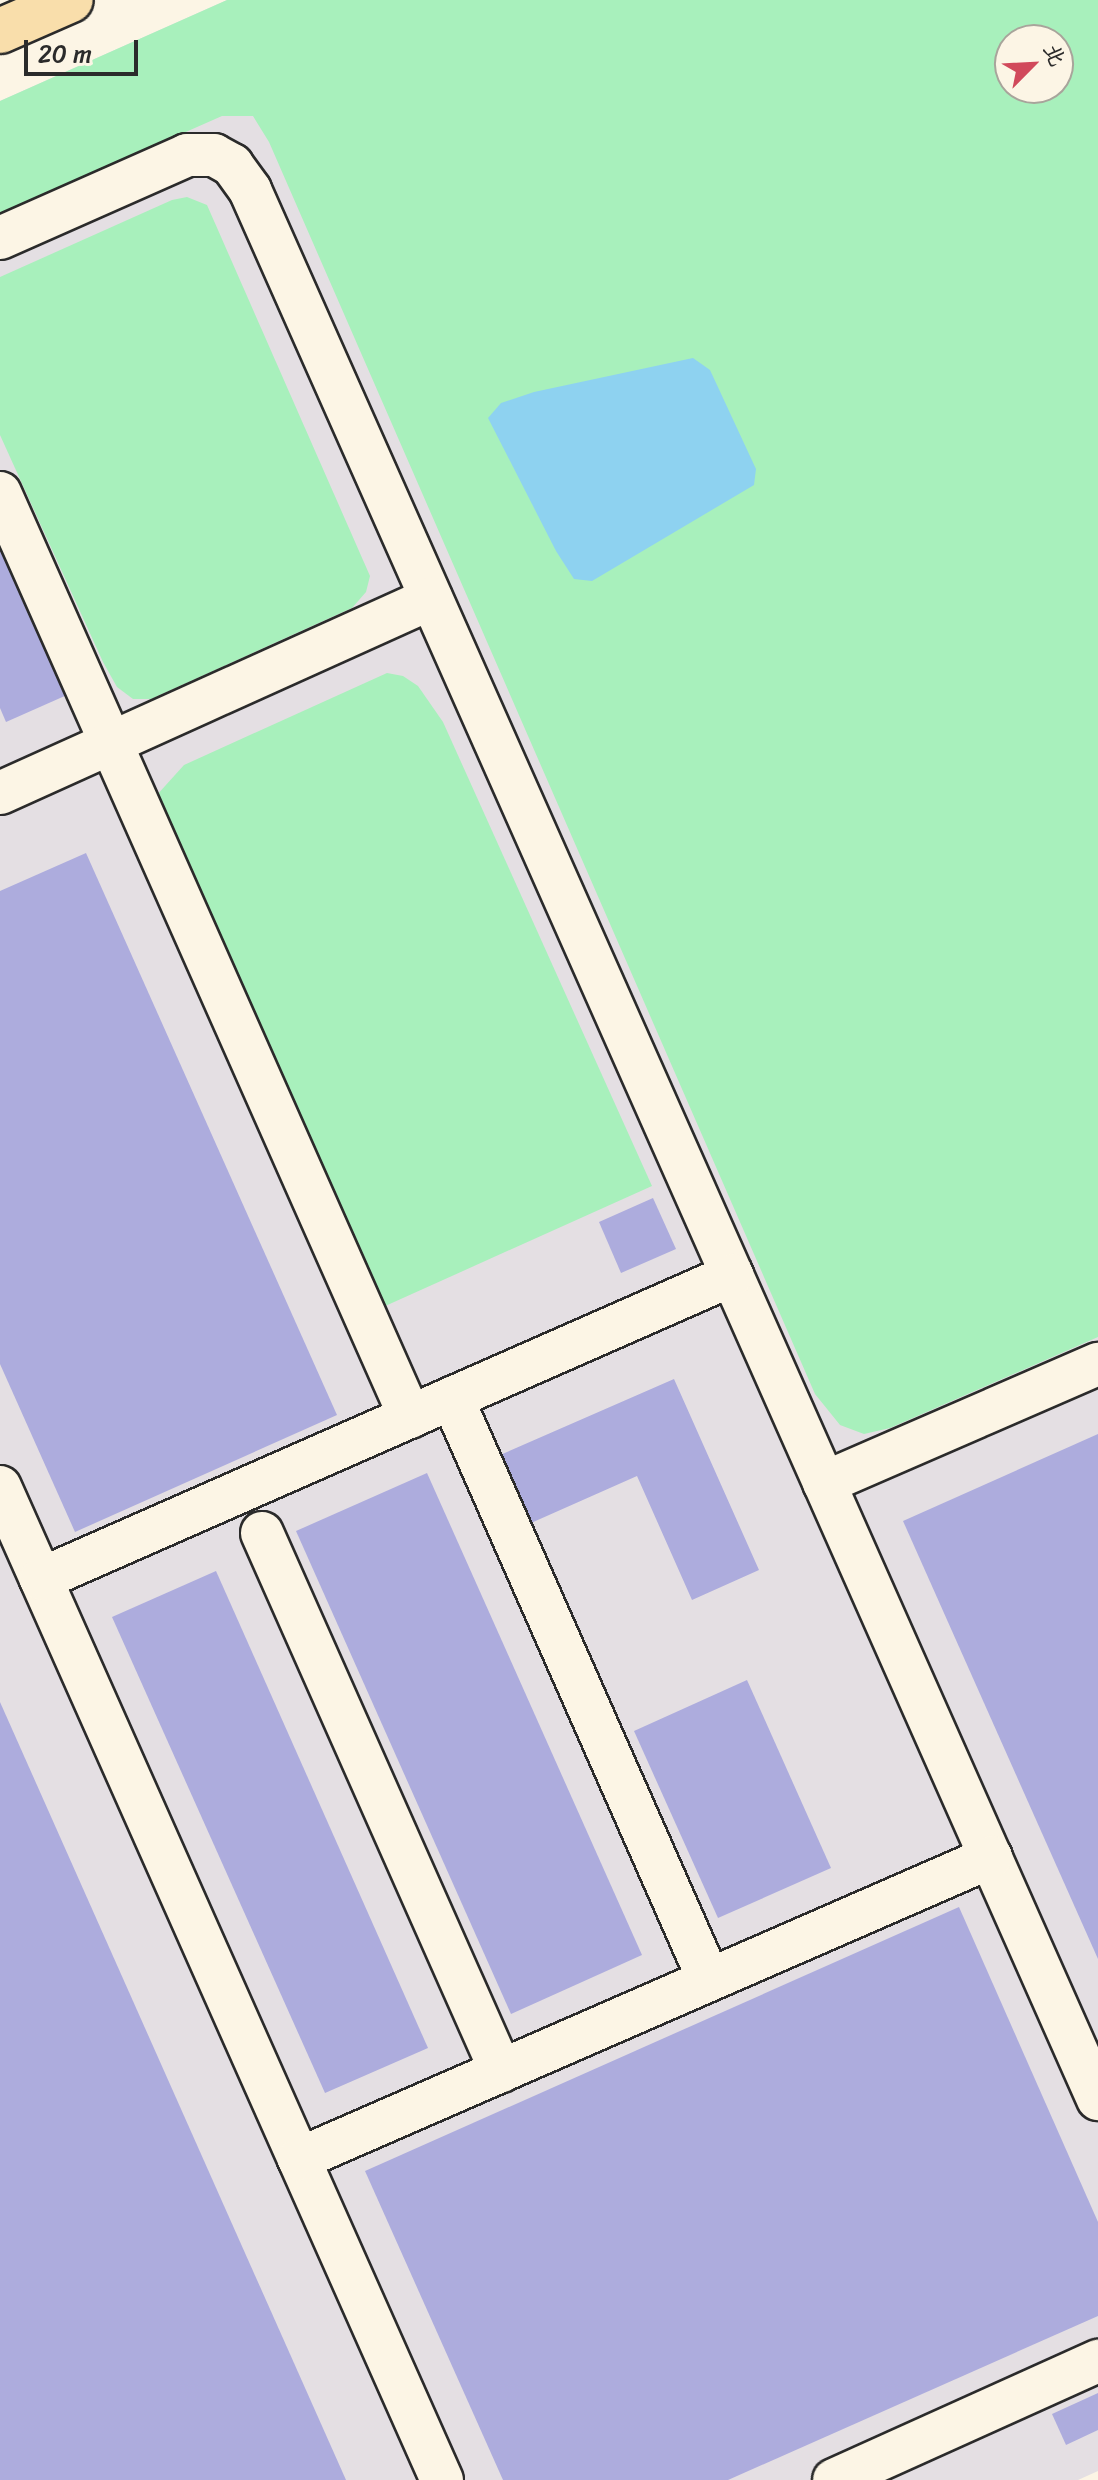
<!DOCTYPE html>
<meta charset="utf-8">
<style>
body{margin:0}
#map{position:relative;width:1098px;height:2480px;overflow:hidden;background:#fcf5e5;font-family:Sriracha,"LXGW WenKai TC",sans-serif}
div>[style]{position:absolute}
.built>*{inset:0;background:#e4dfe3}
.green>*{inset:0;background:#a8f0bc}
.water>*{inset:0;background:#8ed2f0}
.building>*{inset:0;background:#adacdd}
.roads{filter:drop-shadow(2px 0 #2b2b2b) drop-shadow(-2px 0 #2b2b2b) drop-shadow(0 2px #2b2b2b) drop-shadow(0 -2px #2b2b2b)}
.minor>*{height:42px;margin:-21px;padding:0 21px;transform-origin:21px;border-radius:21px;background:#fcf5e5}
.major>*{height:44px;margin:-22px;padding:0 22px;transform-origin:22px;border-radius:22px;background:#f9deab}
span{translate:-50% -50%;white-space:nowrap;text-align:center;line-height:1.15;-webkit-text-stroke:6px #fcf5e5;paint-order:stroke}
.north{position:absolute;left:994px;top:24px;width:80px;height:80px;box-sizing:border-box;background:#fcf5e5;border:2px solid #a8a49b;border-radius:50%;rotate:66deg;font-size:22px;font-weight:700;line-height:32px;text-align:center;color:#2b2b2b}
.north::after{content:'';display:block;margin:auto;width:28px;height:36px;background:#d1495b;clip-path:polygon(50% 0,100% 100%,50% 72%,0 100%)}
.scale{position:absolute;left:24px;top:40px;width:114px;height:36px;box-sizing:border-box;border:4px solid #2b2b2b;border-top:0;padding-left:10px;font-size:24px;line-height:28px;white-space:nowrap;color:#2b2b2b;-webkit-text-stroke:6px #fcf5e5;paint-order:stroke}
</style>
<div id="map">
<div class="built">
<div style="clip-path:polygon(evenodd,227px 0,1098px 0,1098px 2471px,1078px 2480px,0 2480px,0 101px,227px 0,1010px 40px,1058px 40px,1058px 88px,1010px 88px,1010px 40px)"></div>
</div>
<div class="green">
<div style="clip-path:polygon(evenodd,227px 0,1098px 0,1098px 1337px,890px 1428px,864px 1434px,840px 1425px,815px 1394px,269px 142px,253px 116px,222px 116px,0 214px,0 101px,227px 0,1010px 40px,1058px 40px,1058px 88px,1010px 88px,1010px 40px)"></div>
<div style="clip-path:polygon(187px 197px,207px 205px,370px 576px,366px 592px,352px 608px,151px 699px,133px 699px,117px 687px,103px 662px,0 435px,0 277px,172px 200px)"></div>
<div style="clip-path:polygon(387px 673px,403px 676px,418px 686px,443px 722px,652px 1186px,383px 1307px,156px 796px,184px 765px)"></div>
</div>
<div class="water">
<div style="clip-path:polygon(693px 358px,710px 370px,756px 469px,754px 485px,592px 581px,574px 579px,556px 551px,488px 418px,501px 403px,534px 392px)"></div>
</div>
<div class="building">
<div style="clip-path:polygon(0 521px,76px 691px,6px 722px,0 708px)"></div>
<div style="clip-path:polygon(86px 853px,337px 1415px,75px 1532px,0 1364px,0 891px)"></div>
<div style="clip-path:polygon(653px 1198px,676px 1249px,621px 1273px,599px 1222px)"></div>
<div style="clip-path:polygon(674px 1379px,759px 1570px,692px 1600px,637px 1476px,531px 1523px,500px 1455px)"></div>
<div style="clip-path:polygon(1098px 1434px,1098px 1959px,903px 1521px)"></div>
<div style="clip-path:polygon(427px 1473px,642px 1955px,511px 2014px,296px 1531px)"></div>
<div style="clip-path:polygon(216px 1571px,428px 2048px,325px 2093px,112px 1617px)"></div>
<div style="clip-path:polygon(747px 1680px,831px 1868px,718px 1918px,634px 1731px)"></div>
<div style="clip-path:polygon(0 1702px,346px 2480px,0 2480px)"></div>
<div style="clip-path:polygon(959px 1907px,1098px 2222px,1098px 2316px,728px 2480px,503px 2480px,365px 2171px)"></div>
<div style="clip-path:polygon(1098px 2393px,1098px 2430px,1066px 2445px,1052px 2414px)"></div>
</div>
<div class="roads">
<div class="minor">
<div style="left:0;top:238px;width:205px;rotate:-23.9deg"></div>
<div style="left:187px;top:155px;width:27px"></div>
<div style="left:214px;top:155px;width:21px;rotate:29deg"></div>
<div style="left:232px;top:165px;width:31px;rotate:54deg"></div>
<div style="left:250px;top:190px;width:2089px;rotate:66.05deg"></div>
<div style="left:0;top:493px;width:1011px;rotate:66.07deg"></div>
<div style="left:0;top:793px;width:473px;rotate:-24.3deg"></div>
<div style="left:452px;top:1398px;width:636px;rotate:66.17deg"></div>
<div style="left:824px;top:1483px;width:299px;rotate:-23.5deg"></div>
<div style="left:0;top:1487px;width:1087px;rotate:66.01deg"></div>
<div style="left:262px;top:1533px;width:589px;rotate:66.05deg"></div>
<div style="left:41px;top:1579px;width:755px;rotate:-23.75deg"></div>
<div style="left:299px;top:2159px;width:755px;rotate:-23.58deg"></div>
<div style="left:834px;top:2480px;width:290px;rotate:-24.3deg"></div>
</div>
<div class="major">
<div style="left:0;top:31px;width:77px;rotate:-23.6deg"></div>
</div>
</div>
<div class="north">北</div>
<div class="scale">20 m</div>
</div>
